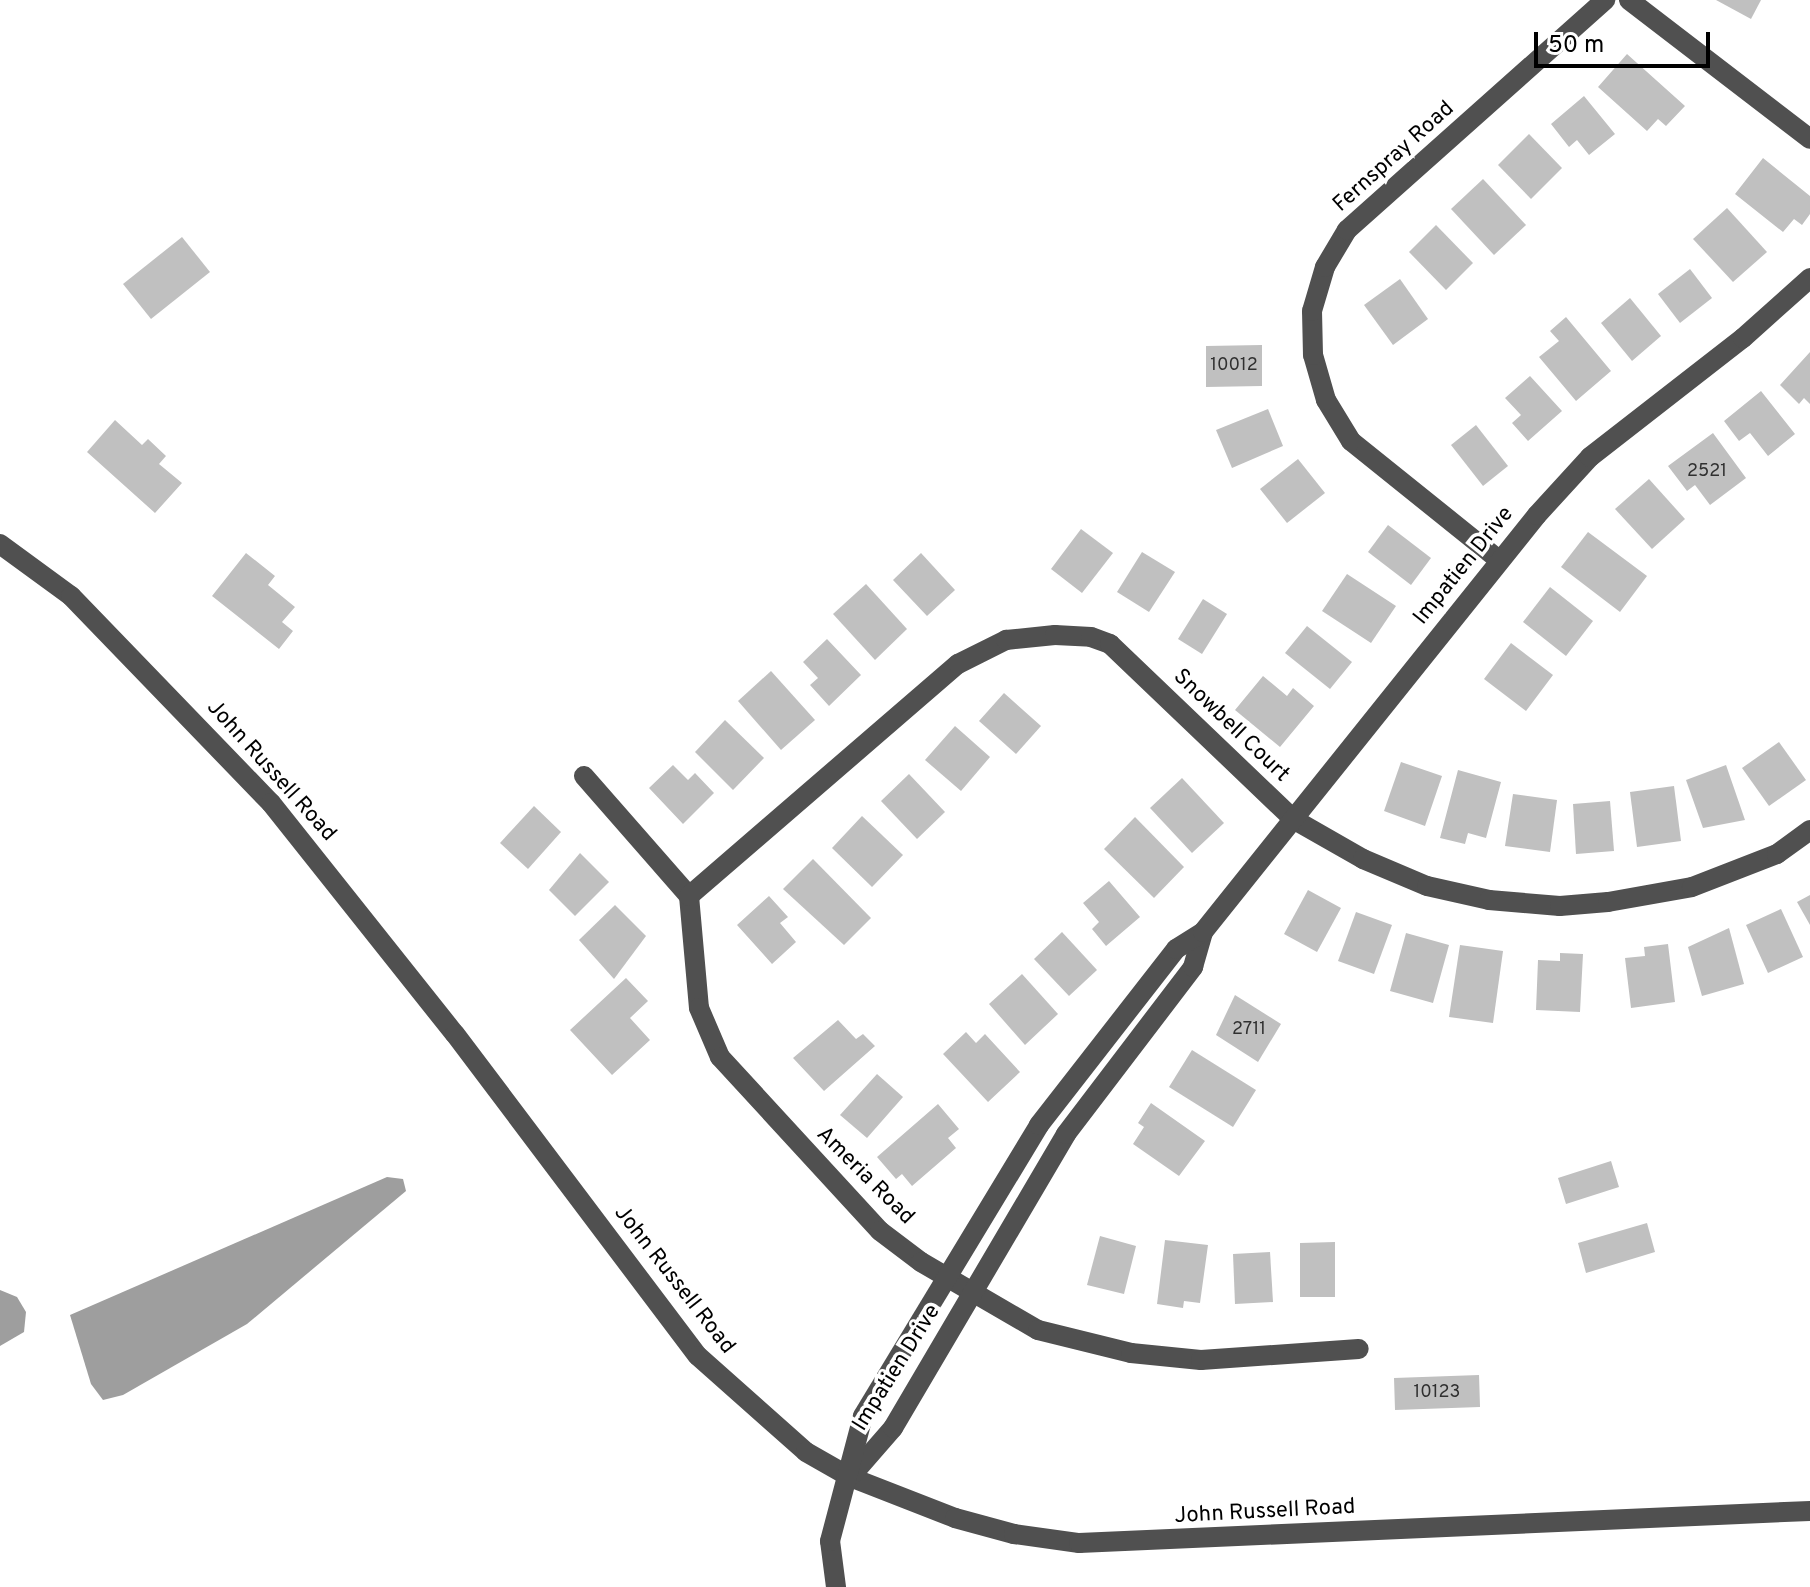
<!DOCTYPE html>
<style>
body{margin:0}
#map{position:relative;width:1810px;height:1587px;overflow:hidden;background:#fff;font-family:Overpass,sans-serif}
div>[style]{position:absolute}
.water>*{inset:0;background:#9e9e9e}
.building>*{inset:0;background:#c0c0c0}
.minor>*{height:20px;margin:-10px;padding:0 10px;transform-origin:10px;border-radius:10px;background:#505050}
span{translate:-50% -50%;white-space:nowrap;text-align:center;line-height:1.15;-webkit-text-stroke:7px #fff;paint-order:stroke}
.number-label{font-size:18px;color:#303030}
.number-label span{-webkit-text-stroke-width:0}
.street-label{font-size:22px;color:#000}
.scale{position:absolute;left:1534px;top:32px;width:176px;height:36px;box-sizing:border-box;border:4px solid #000;border-top:0;padding-left:10px;font-size:24px;line-height:28px;white-space:nowrap;color:#000;-webkit-text-stroke:6px #fff;paint-order:stroke}
</style>
<div id="map">
<div class="water">
<div style="clip-path:polygon(387px 1177px,403px 1179px,406px 1191px,247px 1324px,123px 1395px,103px 1400px,91px 1384px,70px 1315px)"></div>
<div style="clip-path:polygon(0 1290px,17px 1297px,26px 1312px,24px 1332px,0 1346px)"></div>
</div>
<div class="building">
<div style="clip-path:polygon(1716px 0,1761px 0,1751px 19px)"></div>
<div style="clip-path:polygon(1627px 54px,1685px 106px,1666px 126px,1658px 119px,1647px 131px,1598px 87px)"></div>
<div style="clip-path:polygon(1584px 96px,1615px 134px,1589px 155px,1577px 140px,1569px 147px,1551px 124px)"></div>
<div style="clip-path:polygon(1529px 134px,1562px 168px,1531px 199px,1498px 165px)"></div>
<div style="clip-path:polygon(1763px 158px,1810px 196px,1810px 214px,1802px 225px,1794px 219px,1783px 232px,1735px 194px)"></div>
<div style="clip-path:polygon(1483px 179px,1526px 225px,1494px 255px,1451px 209px)"></div>
<div style="clip-path:polygon(1727px 208px,1767px 252px,1733px 282px,1693px 239px)"></div>
<div style="clip-path:polygon(1436px 225px,1473px 263px,1446px 290px,1409px 252px)"></div>
<div style="clip-path:polygon(182px 237px,210px 272px,151px 319px,123px 284px)"></div>
<div style="clip-path:polygon(1690px 269px,1712px 298px,1680px 323px,1658px 294px)"></div>
<div style="clip-path:polygon(1400px 279px,1428px 319px,1393px 345px,1364px 305px)"></div>
<div style="clip-path:polygon(1630px 298px,1661px 336px,1632px 361px,1601px 323px)"></div>
<div style="clip-path:polygon(1566px 317px,1611px 371px,1576px 401px,1539px 357px,1559px 341px,1550px 331px)"></div>
<div style="clip-path:polygon(1262px 345px,1262px 386px,1206px 387px,1206px 346px)"></div>
<div style="clip-path:polygon(1810px 352px,1810px 404px,1804px 398px,1799px 404px,1780px 385px)"></div>
<div style="clip-path:polygon(1530px 376px,1562px 411px,1528px 441px,1512px 423px,1521px 415px,1505px 398px)"></div>
<div style="clip-path:polygon(1761px 391px,1795px 434px,1768px 456px,1750px 433px,1739px 441px,1724px 421px)"></div>
<div style="clip-path:polygon(1268px 409px,1283px 446px,1232px 468px,1216px 430px)"></div>
<div style="clip-path:polygon(115px 420px,142px 445px,148px 439px,166px 456px,159px 464px,182px 483px,155px 513px,87px 452px)"></div>
<div style="clip-path:polygon(1476px 425px,1508px 466px,1483px 486px,1451px 445px)"></div>
<div style="clip-path:polygon(1713px 433px,1746px 478px,1710px 505px,1695px 485px,1687px 491px,1668px 466px)"></div>
<div style="clip-path:polygon(1298px 459px,1325px 493px,1287px 523px,1260px 489px)"></div>
<div style="clip-path:polygon(1649px 479px,1685px 519px,1652px 549px,1615px 509px)"></div>
<div style="clip-path:polygon(1388px 525px,1431px 558px,1411px 585px,1368px 552px)"></div>
<div style="clip-path:polygon(1081px 529px,1113px 553px,1082px 593px,1051px 569px)"></div>
<div style="clip-path:polygon(1588px 532px,1647px 576px,1620px 612px,1561px 567px)"></div>
<div style="clip-path:polygon(1142px 552px,1175px 572px,1149px 612px,1117px 592px)"></div>
<div style="clip-path:polygon(246px 553px,275px 576px,268px 585px,295px 607px,282px 622px,293px 631px,279px 649px,212px 596px)"></div>
<div style="clip-path:polygon(921px 553px,955px 590px,927px 616px,893px 580px)"></div>
<div style="clip-path:polygon(1347px 574px,1396px 606px,1371px 643px,1322px 611px)"></div>
<div style="clip-path:polygon(866px 584px,907px 629px,875px 660px,833px 614px)"></div>
<div style="clip-path:polygon(1550px 587px,1593px 621px,1566px 656px,1523px 622px)"></div>
<div style="clip-path:polygon(1203px 599px,1227px 614px,1202px 654px,1178px 639px)"></div>
<div style="clip-path:polygon(1307px 626px,1352px 662px,1330px 689px,1285px 653px)"></div>
<div style="clip-path:polygon(827px 639px,861px 675px,829px 706px,810px 685px,818px 678px,803px 662px)"></div>
<div style="clip-path:polygon(1511px 643px,1553px 675px,1526px 711px,1484px 679px)"></div>
<div style="clip-path:polygon(771px 671px,815px 720px,781px 750px,738px 701px)"></div>
<div style="clip-path:polygon(1263px 676px,1287px 696px,1293px 688px,1314px 706px,1280px 747px,1235px 710px)"></div>
<div style="clip-path:polygon(1004px 693px,1041px 726px,1016px 754px,979px 721px)"></div>
<div style="clip-path:polygon(725px 720px,764px 758px,733px 790px,695px 752px)"></div>
<div style="clip-path:polygon(955px 726px,990px 757px,961px 791px,925px 760px)"></div>
<div style="clip-path:polygon(1779px 742px,1806px 780px,1769px 806px,1742px 768px)"></div>
<div style="clip-path:polygon(1401px 762px,1442px 776px,1425px 826px,1384px 811px)"></div>
<div style="clip-path:polygon(673px 765px,688px 780px,695px 773px,714px 793px,683px 824px,649px 788px)"></div>
<div style="clip-path:polygon(1726px 765px,1745px 820px,1703px 828px,1686px 780px)"></div>
<div style="clip-path:polygon(1458px 770px,1501px 782px,1486px 838px,1468px 833px,1465px 844px,1440px 838px)"></div>
<div style="clip-path:polygon(909px 774px,945px 812px,917px 839px,881px 801px)"></div>
<div style="clip-path:polygon(1182px 778px,1224px 823px,1192px 853px,1150px 808px)"></div>
<div style="clip-path:polygon(1674px 786px,1681px 841px,1637px 847px,1630px 792px)"></div>
<div style="clip-path:polygon(1513px 794px,1557px 800px,1550px 852px,1505px 846px)"></div>
<div style="clip-path:polygon(1610px 801px,1614px 851px,1576px 854px,1573px 804px)"></div>
<div style="clip-path:polygon(534px 806px,561px 832px,528px 869px,500px 843px)"></div>
<div style="clip-path:polygon(862px 816px,903px 855px,872px 887px,832px 848px)"></div>
<div style="clip-path:polygon(1135px 817px,1184px 867px,1154px 898px,1104px 849px)"></div>
<div style="clip-path:polygon(580px 853px,609px 882px,575px 916px,549px 890px)"></div>
<div style="clip-path:polygon(813px 859px,871px 918px,844px 945px,783px 889px)"></div>
<div style="clip-path:polygon(1109px 881px,1140px 917px,1106px 946px,1092px 929px,1099px 922px,1083px 903px)"></div>
<div style="clip-path:polygon(1308px 890px,1341px 908px,1317px 952px,1284px 934px)"></div>
<div style="clip-path:polygon(1810px 895px,1810px 925px,1797px 902px)"></div>
<div style="clip-path:polygon(769px 896px,788px 917px,780px 923px,796px 942px,772px 964px,737px 925px)"></div>
<div style="clip-path:polygon(615px 905px,646px 936px,614px 979px,579px 940px)"></div>
<div style="clip-path:polygon(1781px 909px,1803px 957px,1768px 973px,1746px 925px)"></div>
<div style="clip-path:polygon(1356px 912px,1392px 925px,1374px 974px,1338px 961px)"></div>
<div style="clip-path:polygon(1729px 928px,1744px 984px,1702px 996px,1688px 947px)"></div>
<div style="clip-path:polygon(1062px 932px,1097px 970px,1069px 996px,1034px 959px)"></div>
<div style="clip-path:polygon(1406px 933px,1449px 945px,1433px 1003px,1390px 991px)"></div>
<div style="clip-path:polygon(1668px 944px,1675px 1002px,1631px 1008px,1625px 958px,1645px 956px,1644px 947px)"></div>
<div style="clip-path:polygon(1460px 945px,1503px 951px,1493px 1023px,1449px 1017px)"></div>
<div style="clip-path:polygon(1560px 953px,1583px 954px,1580px 1012px,1536px 1010px,1538px 960px,1560px 961px)"></div>
<div style="clip-path:polygon(1022px 974px,1058px 1014px,1025px 1045px,989px 1004px)"></div>
<div style="clip-path:polygon(626px 978px,648px 1001px,630px 1018px,650px 1040px,612px 1075px,570px 1030px)"></div>
<div style="clip-path:polygon(1235px 995px,1281px 1024px,1258px 1062px,1216px 1035px)"></div>
<div style="clip-path:polygon(838px 1020px,856px 1039px,863px 1034px,875px 1046px,824px 1091px,793px 1058px)"></div>
<div style="clip-path:polygon(966px 1032px,976px 1043px,985px 1034px,1020px 1072px,988px 1102px,943px 1054px)"></div>
<div style="clip-path:polygon(1192px 1050px,1256px 1090px,1233px 1127px,1169px 1087px)"></div>
<div style="clip-path:polygon(877px 1074px,903px 1097px,867px 1138px,840px 1115px)"></div>
<div style="clip-path:polygon(1151px 1103px,1205px 1141px,1179px 1176px,1133px 1144px,1144px 1127px,1138px 1123px)"></div>
<div style="clip-path:polygon(938px 1104px,959px 1129px,948px 1138px,956px 1148px,912px 1186px,902px 1174px,896px 1179px,877px 1157px)"></div>
<div style="clip-path:polygon(1611px 1161px,1619px 1187px,1566px 1204px,1558px 1178px)"></div>
<div style="clip-path:polygon(1647px 1223px,1655px 1252px,1586px 1273px,1578px 1243px)"></div>
<div style="clip-path:polygon(1100px 1236px,1136px 1246px,1124px 1294px,1087px 1285px)"></div>
<div style="clip-path:polygon(1165px 1240px,1208px 1245px,1200px 1303px,1184px 1301px,1183px 1308px,1157px 1304px)"></div>
<div style="clip-path:polygon(1335px 1242px,1335px 1297px,1300px 1297px,1300px 1243px)"></div>
<div style="clip-path:polygon(1270px 1252px,1273px 1302px,1235px 1304px,1233px 1254px)"></div>
<div style="clip-path:polygon(1479px 1375px,1480px 1407px,1395px 1410px,1394px 1378px)"></div>
</div>
<div class="minor">
<div style="left:1629px;top:0;width:228px;rotate:37.5deg"></div>
<div style="left:0;top:544px;width:88px;rotate:36.2deg"></div>
<div style="left:71px;top:596px;width:288px;rotate:46deg"></div>
<div style="left:271px;top:803px;width:295px;rotate:51.5deg"></div>
<div style="left:455px;top:1034px;width:403px;rotate:53deg"></div>
<div style="left:698px;top:1356px;width:144px;rotate:41.6deg"></div>
<div style="left:806px;top:1452px;width:51px;rotate:29.6deg"></div>
<div style="left:850px;top:1477px;width:113px;rotate:21.3deg"></div>
<div style="left:955px;top:1518px;width:61px;rotate:15.2deg"></div>
<div style="left:1014px;top:1534px;width:66px;rotate:7.9deg"></div>
<div style="left:1079px;top:1543px;width:732px;rotate:-2.51deg"></div>
<div style="left:1499px;top:560px;width:190px;rotate:-141.2deg"></div>
<div style="left:1351px;top:441px;width:48px;rotate:-121.4deg"></div>
<div style="left:1326px;top:400px;width:47px;rotate:-106.1deg"></div>
<div style="left:1313px;top:355px;width:44px;rotate:-91.3deg"></div>
<div style="left:1312px;top:311px;width:46px;rotate:-73.5deg"></div>
<div style="left:1325px;top:267px;width:43px;rotate:-59.3deg"></div>
<div style="left:1347px;top:230px;width:346px;rotate:-41.7deg"></div>
<div style="left:584px;top:776px;width:159px;rotate:48.8deg"></div>
<div style="left:689px;top:896px;width:112px;rotate:84.9deg"></div>
<div style="left:699px;top:1008px;width:53px;rotate:66.8deg"></div>
<div style="left:720px;top:1057px;width:236px;rotate:47.4deg"></div>
<div style="left:880px;top:1231px;width:51px;rotate:37.1deg"></div>
<div style="left:921px;top:1262px;width:135px;rotate:30.2deg"></div>
<div style="left:1038px;top:1330px;width:96px;rotate:13.9deg"></div>
<div style="left:1131px;top:1353px;width:70px;rotate:5.7deg"></div>
<div style="left:1201px;top:1360px;width:158px;rotate:-4deg"></div>
<div style="left:689px;top:896px;width:355px;rotate:-40.8deg"></div>
<div style="left:958px;top:664px;width:54px;rotate:-26.6deg"></div>
<div style="left:1006px;top:640px;width:49px;rotate:-5.8deg"></div>
<div style="left:1055px;top:635px;width:36px;rotate:3deg"></div>
<div style="left:1091px;top:637px;width:20px;rotate:20deg"></div>
<div style="left:1110px;top:644px;width:253px;rotate:43.7deg"></div>
<div style="left:1293px;top:819px;width:81px;rotate:29.7deg"></div>
<div style="left:1363px;top:859px;width:69px;rotate:22.9deg"></div>
<div style="left:1427px;top:886px;width:64px;rotate:12.7deg"></div>
<div style="left:1489px;top:900px;width:71px;rotate:4.8deg"></div>
<div style="left:1560px;top:906px;width:48px;rotate:-4.8deg"></div>
<div style="left:1608px;top:902px;width:85px;rotate:-10.1deg"></div>
<div style="left:1692px;top:887px;width:91px;rotate:-21.2deg"></div>
<div style="left:1777px;top:854px;width:41px;rotate:-36deg"></div>
<div style="left:853px;top:1474px;width:61px;rotate:-49deg"></div>
<div style="left:893px;top:1428px;width:341px;rotate:-59.5deg"></div>
<div style="left:1066px;top:1134px;width:210px;rotate:-52.7deg"></div>
<div style="left:1193px;top:967px;width:36px;rotate:-74deg"></div>
<div style="left:836px;top:1587px;width:46px;rotate:-97.4deg"></div>
<div style="left:830px;top:1541px;width:129px;rotate:-75.2deg"></div>
<div style="left:863px;top:1416px;width:340px;rotate:-58.8deg"></div>
<div style="left:1039px;top:1125px;width:223px;rotate:-52.1deg"></div>
<div style="left:1176px;top:949px;width:32px;rotate:-32deg"></div>
<div style="left:1203px;top:932px;width:534px;rotate:-51.31deg"></div>
<div style="left:1537px;top:515px;width:79px;rotate:-47.6deg"></div>
<div style="left:1590px;top:457px;width:194px;rotate:-37.9deg"></div>
<div style="left:1743px;top:338px;width:90px;rotate:-41.8deg"></div>
</div>
<div class="number-label">
<span style="left:1234px;top:366px">10012</span>
<span style="left:1707px;top:472px">2521</span>
<span style="left:1249px;top:1030px">2711</span>
<span style="left:1437px;top:1393px">10123</span>
</div>
<div class="street-label">
<span style="left:1394px;top:157px;rotate:-42deg">Fernspray Road</span>
<span style="left:1464px;top:566px;rotate:-51deg">Impatien Drive</span>
<span style="left:1231px;top:726px;rotate:44deg">Snowbell Court</span>
<span style="left:271px;top:771px;rotate:48deg">John Russell Road</span>
<span style="left:865px;top:1176px;rotate:45deg">Ameria Road</span>
<span style="left:674px;top:1280px;rotate:52deg">John Russell Road</span>
<span style="left:897px;top:1368px;rotate:-58deg">Impatien Drive</span>
<span style="left:1265px;top:1512px;rotate:-3deg">John Russell Road</span>
</div>
<div class="scale">50 m</div>
</div>
